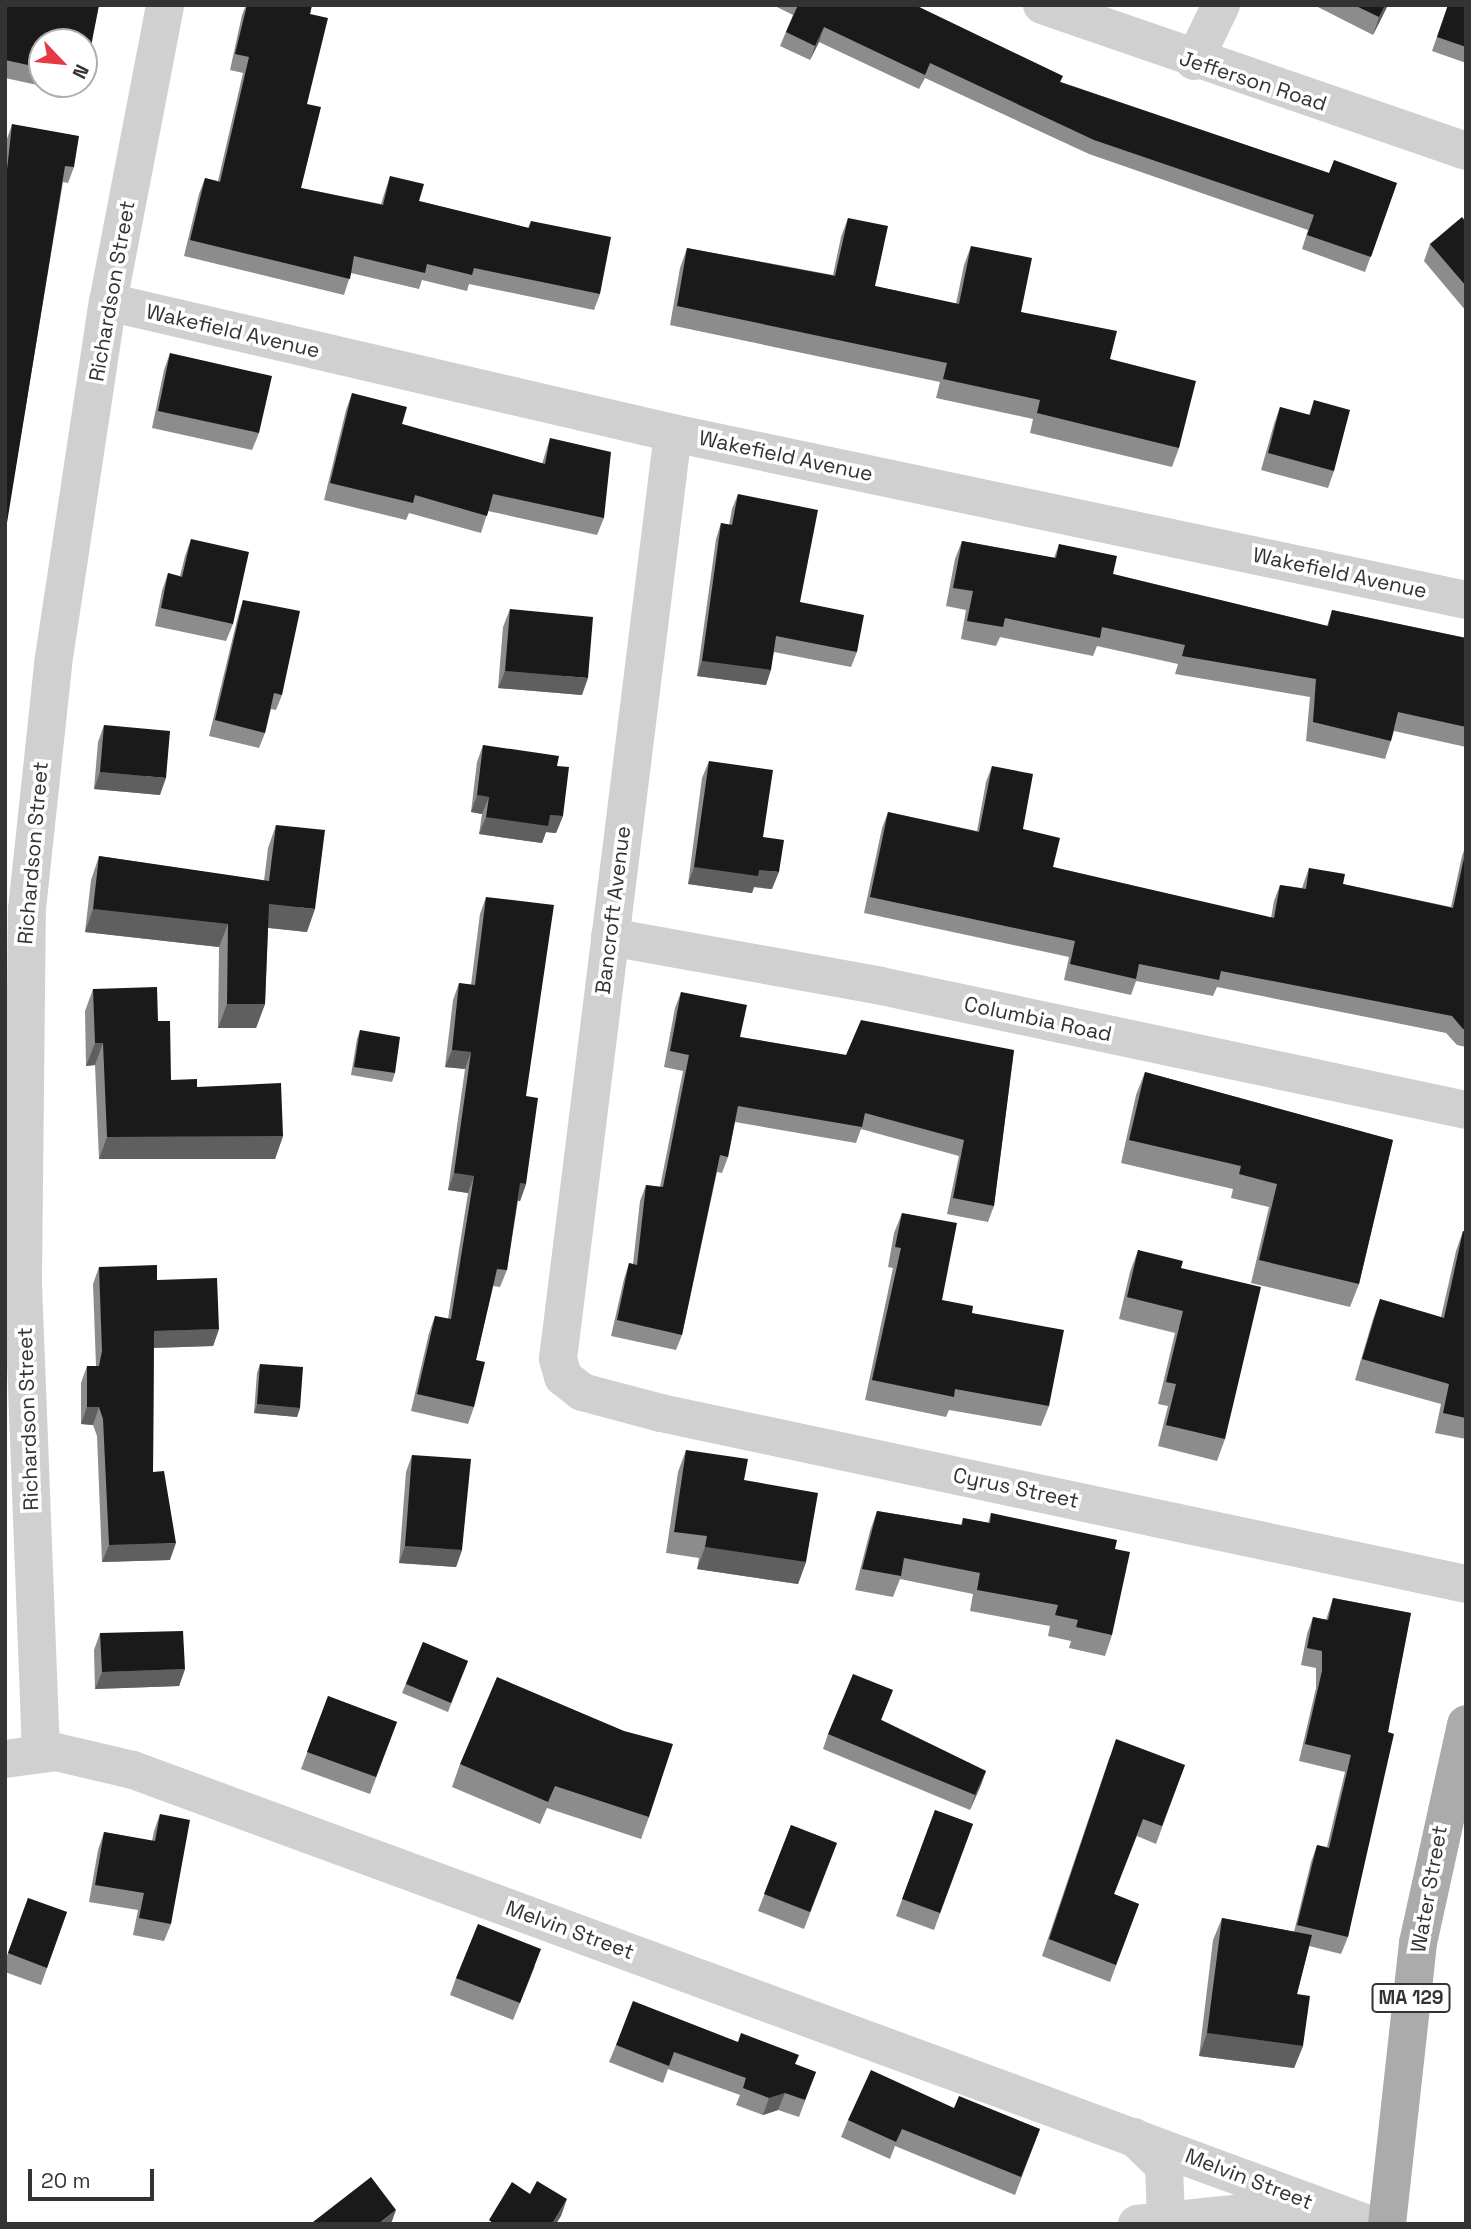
<!DOCTYPE html>
<style>
body{margin:0}
#map{position:relative;width:1471px;height:2229px;overflow:hidden;background:#fff;font-family:"Space Grotesk",sans-serif}
div>[style]{position:absolute}
.minor>*{height:38px;margin:-19px;padding:0 19px;transform-origin:19px;border-radius:19px;background:#d0d0d0}
.major>*{height:38px;margin:-19px;padding:0 19px;transform-origin:19px;border-radius:19px;background:#ababab}
.wall>*{inset:0;background:#8c8c8c}
.shaded-wall>*{inset:0;background:#5f5f5f}
.building>*{inset:0;background:#1a1a1a}
span{translate:-50% -50%;white-space:nowrap;text-align:center;line-height:1.15;-webkit-text-stroke:7px #fff;paint-order:stroke}
.shield-label span{padding:2px 5px;background:#fff;border:2px solid;border-radius:5px;-webkit-text-stroke-width:0}
.shield-label{font-size:19px;color:#333;font-weight:700}
.street-label{font-size:21px;color:#333}
.frame{position:absolute;inset:0;border:7px solid #333;pointer-events:none}
.north{position:absolute;left:28px;top:28px;width:70px;height:70px;box-sizing:border-box;background:#fff;border:2px solid #adadad;border-radius:50%;rotate:116deg;font-size:19px;font-weight:700;line-height:28px;text-align:center;color:#333}
.north::after{content:'';display:block;margin:auto;width:24px;height:32px;background:#e63946;clip-path:polygon(50% 0,100% 100%,50% 72%,0 100%)}
.scale{position:absolute;left:28px;top:2169px;width:126px;height:32px;box-sizing:border-box;border:4px solid #333;border-top:0;padding-left:9px;font-size:21px;line-height:24px;white-space:nowrap;color:#333;-webkit-text-stroke:5px #fff;paint-order:stroke}
</style>
<div id="map">
<div class="minor">
<div style="left:1042px;top:5px;width:448px;rotate:19deg"></div>
<div style="left:1194px;top:61px;width:62px;rotate:-64.3deg"></div>
<div style="left:108px;top:302px;width:580px;rotate:13.05deg"></div>
<div style="left:673px;top:433px;width:810px;rotate:11.89deg"></div>
<div style="left:673px;top:433px;width:933px;rotate:97.08deg"></div>
<div style="left:558px;top:1359px;width:19px;rotate:74deg"></div>
<div style="left:563px;top:1377px;width:24px;rotate:38deg"></div>
<div style="left:582px;top:1392px;width:82px;rotate:14.9deg"></div>
<div style="left:661px;top:1413px;width:823px;rotate:11.99deg"></div>
<div style="left:610px;top:937px;width:275px;rotate:10.2deg"></div>
<div style="left:881px;top:986px;width:598px;rotate:11.97deg"></div>
<div style="left:41px;top:1752px;width:473px;rotate:-92.2deg"></div>
<div style="left:23px;top:1279px;width:370px;rotate:-89.4deg"></div>
<div style="left:27px;top:909px;width:246px;rotate:-83.9deg"></div>
<div style="left:53px;top:664px;width:366px;rotate:-81.4deg"></div>
<div style="left:108px;top:302px;width:302px;rotate:-79.1deg"></div>
<div style="left:5px;top:1759px;width:51px;rotate:-7.8deg"></div>
<div style="left:56px;top:1752px;width:79px;rotate:13.2deg"></div>
<div style="left:133px;top:1770px;width:1316px;rotate:20.18deg"></div>
<div style="left:1134px;top:2137px;width:42px;rotate:44deg"></div>
<div style="left:1164px;top:2166px;width:53px;rotate:87.8deg"></div>
<div style="left:1137px;top:2224px;width:173px;rotate:-6deg"></div>
</div>
<div class="major">
<div style="left:1387px;top:2224px;width:283px;rotate:-83.7deg"></div>
<div style="left:1418px;top:1943px;width:224px;rotate:-77.6deg"></div>
</div>
<div class="wall">
<div style="clip-path:polygon(5px 5px,99px 5px,84px 80px,84px 42px,42px 42px,42px 84px,83px 84px,79px 94px,5px 78px)"></div>
<div style="clip-path:polygon(246px 5px,312px 5px,310px 14px,307px 104px,301px 188px,381px 204px,390px 176px,419px 201px,528px 228px,531px 221px,600px 294px,594px 310px,469px 284px,467px 291px,422px 280px,419px 289px,351px 273px,344px 295px,184px 256px,199px 194px,205px 178px,218px 181px,243px 73px,230px 70px,242px 15px)"></div>
<div style="clip-path:polygon(773px 5px,915px 5px,1061px 82px,1329px 173px,1397px 183px,1365px 272px,1302px 249px,1308px 230px,1089px 154px,925px 78px,919px 89px,819px 42px,810px 60px,780px 46px,793px 15px)"></div>
<div style="clip-path:polygon(1314px 5px,1388px 5px,1373px 35px)"></div>
<div style="clip-path:polygon(1448px 5px,1466px 5px,1466px 63px,1432px 51px)"></div>
<div style="clip-path:polygon(12px 124px,74px 167px,68px 183px,63px 182px,5px 531px,5px 145px)"></div>
<div style="clip-path:polygon(848px 218px,875px 286px,956px 304px,964px 265px,971px 246px,1021px 312px,1110px 359px,1179px 448px,1172px 467px,1030px 433px,1033px 419px,936px 398px,940px 382px,670px 325px,680px 268px,687px 248px,833px 275px,841px 237px)"></div>
<div style="clip-path:polygon(1466px 222px,1466px 311px,1424px 261px,1430px 244px)"></div>
<div style="clip-path:polygon(170px 353px,259px 433px,252px 450px,152px 428px,164px 370px)"></div>
<div style="clip-path:polygon(352px 393px,402px 424px,542px 464px,550px 438px,604px 518px,597px 535px,488px 511px,481px 533px,409px 513px,406px 520px,324px 500px,346px 410px)"></div>
<div style="clip-path:polygon(1314px 400px,1334px 471px,1328px 488px,1261px 470px,1274px 424px,1280px 407px,1309px 415px)"></div>
<div style="clip-path:polygon(738px 494px,800px 602px,857px 652px,851px 667px,774px 652px,766px 685px,697px 676px,716px 539px,721px 523px,729px 525px,732px 509px)"></div>
<div style="clip-path:polygon(191px 539px,233px 624px,226px 641px,155px 626px,162px 591px,168px 573px,180px 576px,185px 556px)"></div>
<div style="clip-path:polygon(962px 541px,1054px 558px,1059px 544px,1113px 574px,1327px 626px,1332px 610px,1466px 638px,1466px 747px,1394px 731px,1385px 759px,1306px 741px,1310px 697px,1175px 674px,1178px 664px,1097px 646px,1093px 656px,1000px 637px,996px 646px,961px 639px,966px 610px,946px 606px,955px 559px)"></div>
<div style="clip-path:polygon(243px 600px,282px 695px,276px 710px,271px 709px,265px 733px,259px 748px,209px 736px,238px 616px)"></div>
<div style="clip-path:polygon(510px 609px,582px 695px,498px 688px,503px 627px)"></div>
<div style="clip-path:polygon(104px 725px,160px 795px,94px 789px,98px 742px)"></div>
<div style="clip-path:polygon(483px 745px,557px 766px,563px 816px,556px 833px,546px 832px,542px 843px,479px 834px,482px 814px,471px 812px,477px 762px)"></div>
<div style="clip-path:polygon(709px 761px,763px 837px,772px 889px,754px 887px,752px 893px,688px 884px,702px 778px)"></div>
<div style="clip-path:polygon(992px 766px,1023px 829px,1053px 867px,1271px 918px,1274px 901px,1280px 885px,1302px 888px,1309px 868px,1343px 884px,1451px 907px,1462px 856px,1466px 845px,1466px 1047px,1457px 1045px,1446px 1033px,1217px 987px,1213px 996px,1136px 981px,1131px 995px,1064px 980px,1069px 957px,864px 913px,882px 828px,888px 812px,977px 831px,986px 782px)"></div>
<div style="clip-path:polygon(276px 825px,307px 932px,268px 928px,265px 1004px,256px 1028px,218px 1028px,219px 947px,85px 932px,91px 880px,99px 856px,264px 881px,268px 848px)"></div>
<div style="clip-path:polygon(486px 897px,526px 1096px,526px 1184px,520px 1201px,518px 1201px,507px 1270px,500px 1287px,493px 1286px,476px 1360px,474px 1407px,468px 1424px,411px 1411px,429px 1333px,435px 1316px,448px 1319px,468px 1193px,448px 1190px,465px 1069px,445px 1067px,453px 1000px,459px 983px,471px 985px,480px 914px)"></div>
<div style="clip-path:polygon(93px 989px,158px 1021px,171px 1080px,197px 1087px,283px 1136px,275px 1159px,99px 1159px,95px 1065px,86px 1066px,85px 1011px)"></div>
<div style="clip-path:polygon(681px 992px,740px 1037px,846px 1055px,1014px 1050px,994px 1206px,988px 1222px,947px 1214px,959px 1156px,861px 1129px,856px 1143px,735px 1122px,728px 1157px,722px 1173px,717px 1172px,682px 1335px,676px 1350px,611px 1336px,624px 1279px,629px 1263px,633px 1264px,640px 1201px,646px 1185px,660px 1187px,683px 1071px,664px 1067px,675px 1008px)"></div>
<div style="clip-path:polygon(360px 1030px,395px 1073px,392px 1082px,351px 1075px,357px 1039px)"></div>
<div style="clip-path:polygon(1145px 1072px,1393px 1140px,1359px 1284px,1350px 1307px,1251px 1283px,1269px 1207px,1231px 1198px,1233px 1189px,1121px 1163px,1136px 1095px)"></div>
<div style="clip-path:polygon(902px 1213px,942px 1300px,972px 1313px,1049px 1406px,1041px 1426px,949px 1410px,946px 1417px,865px 1400px,893px 1268px,888px 1267px,894px 1233px)"></div>
<div style="clip-path:polygon(1463px 1231px,1466px 1232px,1466px 1439px,1435px 1433px,1441px 1404px,1355px 1380px,1373px 1319px,1380px 1299px,1441px 1317px,1456px 1251px)"></div>
<div style="clip-path:polygon(1138px 1250px,1181px 1268px,1225px 1439px,1217px 1461px,1158px 1446px,1168px 1406px,1158px 1404px,1175px 1333px,1119px 1319px,1130px 1272px)"></div>
<div style="clip-path:polygon(99px 1267px,157px 1280px,219px 1329px,213px 1346px,154px 1348px,153px 1472px,170px 1560px,102px 1562px,97px 1436px,93px 1425px,81px 1424px,81px 1383px,87px 1366px,96px 1366px,93px 1284px)"></div>
<div style="clip-path:polygon(260px 1364px,300px 1408px,297px 1417px,254px 1413px,257px 1373px)"></div>
<div style="clip-path:polygon(686px 1450px,744px 1480px,806px 1562px,798px 1584px,697px 1569px,699px 1558px,666px 1553px,678px 1472px)"></div>
<div style="clip-path:polygon(412px 1455px,462px 1550px,456px 1567px,399px 1563px,406px 1472px)"></div>
<div style="clip-path:polygon(877px 1511px,961px 1525px,963px 1518px,988px 1523px,991px 1513px,1115px 1549px,1112px 1635px,1105px 1656px,1069px 1648px,1071px 1641px,1048px 1636px,1050px 1626px,970px 1611px,973px 1594px,900px 1579px,893px 1597px,855px 1590px,870px 1531px)"></div>
<div style="clip-path:polygon(1333px 1598px,1411px 1613px,1348px 1937px,1341px 1954px,1309px 1946px,1297px 1994px,1303px 2046px,1294px 2068px,1199px 2056px,1213px 1940px,1222px 1918px,1294px 1932px,1311px 1862px,1317px 1845px,1327px 1847px,1345px 1772px,1299px 1761px,1316px 1688px,1316px 1668px,1301px 1665px,1307px 1634px,1313px 1617px,1326px 1620px)"></div>
<div style="clip-path:polygon(100px 1633px,185px 1669px,179px 1686px,95px 1689px,94px 1650px)"></div>
<div style="clip-path:polygon(423px 1642px,468px 1661px,448px 1712px,402px 1693px)"></div>
<div style="clip-path:polygon(328px 1696px,397px 1722px,370px 1794px,301px 1769px)"></div>
<div style="clip-path:polygon(882px 1720px,986px 1771px,970px 1810px,823px 1749px,828px 1734px)"></div>
<div style="clip-path:polygon(624px 1731px,649px 1817px,641px 1839px,547px 1808px,540px 1824px,452px 1787px,460px 1764px)"></div>
<div style="clip-path:polygon(1110px 1756px,1185px 1765px,1156px 1844px,1137px 1836px,1114px 1894px,1139px 1904px,1110px 1982px,1042px 1956px)"></div>
<div style="clip-path:polygon(935px 1810px,973px 1824px,934px 1930px,896px 1916px)"></div>
<div style="clip-path:polygon(160px 1814px,171px 1924px,164px 1941px,133px 1935px,138px 1910px,89px 1902px,98px 1850px,104px 1832px,152px 1841px,154px 1831px)"></div>
<div style="clip-path:polygon(791px 1825px,837px 1843px,804px 1929px,758px 1911px)"></div>
<div style="clip-path:polygon(28px 1898px,67px 1912px,41px 1985px,5px 1972px,5px 1961px)"></div>
<div style="clip-path:polygon(535px 1966px,513px 2020px,450px 1995px,456px 1978px)"></div>
<div style="clip-path:polygon(616px 2045px,795px 2064px,816px 2072px,799px 2117px,778px 2110px,763px 2115px,736px 2105px,740px 2095px,668px 2069px,663px 2083px,609px 2062px)"></div>
<div style="clip-path:polygon(954px 2108px,1040px 2129px,1015px 2195px,895px 2146px,890px 2159px,841px 2137px,848px 2120px)"></div>
</div>
<div class="shaded-wall">
<div style="clip-path:polygon(1385px 5px,1388px 5px,1373px 35px,1379px 17px)"></div>
<div style="clip-path:polygon(824px 27px,819px 42px,810px 60px,815px 46px)"></div>
<div style="clip-path:polygon(702px 661px,771px 670px,766px 685px,697px 676px)"></div>
<div style="clip-path:polygon(505px 671px,588px 678px,582px 695px,498px 688px)"></div>
<div style="clip-path:polygon(100px 772px,166px 778px,160px 795px,94px 789px)"></div>
<div style="clip-path:polygon(477px 795px,489px 797px,482px 814px,471px 812px)"></div>
<div style="clip-path:polygon(550px 815px,563px 816px,556px 833px,546px 832px,542px 843px,479px 834px,486px 817px)"></div>
<div style="clip-path:polygon(694px 867px,759px 870px,779px 872px,772px 889px,754px 887px,752px 893px,688px 884px)"></div>
<div style="clip-path:polygon(269px 904px,315px 909px,307px 932px,261px 927px)"></div>
<div style="clip-path:polygon(93px 909px,228px 924px,219px 947px,85px 932px)"></div>
<div style="clip-path:polygon(227px 1004px,265px 1004px,256px 1028px,218px 1028px)"></div>
<div style="clip-path:polygon(95px 1043px,103px 1043px,95px 1065px,86px 1066px)"></div>
<div style="clip-path:polygon(452px 1050px,471px 1052px,465px 1069px,445px 1067px)"></div>
<div style="clip-path:polygon(283px 1136px,275px 1159px,99px 1159px,107px 1137px)"></div>
<div style="clip-path:polygon(454px 1173px,474px 1176px,468px 1193px,448px 1190px)"></div>
<div style="clip-path:polygon(520px 1183px,526px 1184px,520px 1201px,514px 1200px)"></div>
<div style="clip-path:polygon(219px 1329px,213px 1346px,148px 1348px,154px 1331px)"></div>
<div style="clip-path:polygon(257px 1404px,300px 1408px,297px 1417px,254px 1413px)"></div>
<div style="clip-path:polygon(87px 1407px,99px 1407px,93px 1425px,81px 1424px)"></div>
<div style="clip-path:polygon(176px 1543px,170px 1560px,102px 1562px,109px 1545px)"></div>
<div style="clip-path:polygon(405px 1546px,462px 1550px,456px 1567px,399px 1563px)"></div>
<div style="clip-path:polygon(705px 1547px,806px 1562px,798px 1584px,697px 1569px)"></div>
<div style="clip-path:polygon(185px 1669px,179px 1686px,95px 1689px,102px 1672px)"></div>
<div style="clip-path:polygon(986px 1771px,981px 1785px,970px 1810px,975px 1795px)"></div>
<div style="clip-path:polygon(1207px 2033px,1303px 2046px,1294px 2068px,1199px 2056px)"></div>
<div style="clip-path:polygon(785px 2093px,778px 2110px,763px 2115px,769px 2098px)"></div>
<div style="clip-path:polygon(567px 2199px,561px 2216px,556px 2224px,552px 2224px)"></div>
<div style="clip-path:polygon(396px 2210px,391px 2224px,378px 2224px)"></div>
</div>
<div class="building">
<div style="clip-path:polygon(5px 5px,99px 5px,85px 77px,84px 77px,84px 42px,42px 42px,42px 68px,5px 60px)"></div>
<div style="clip-path:polygon(247px 5px,312px 5px,310px 14px,328px 18px,307px 104px,321px 107px,301px 188px,383px 205px,390px 176px,424px 184px,419px 201px,529px 228px,531px 221px,611px 237px,600px 294px,474px 268px,472px 275px,427px 264px,425px 273px,354px 256px,350px 279px,190px 240px,205px 178px,220px 182px,249px 57px,235px 54px)"></div>
<div style="clip-path:polygon(798px 5px,915px 5px,1063px 76px,1060px 82px,1329px 173px,1334px 160px,1397px 183px,1371px 257px,1307px 235px,1314px 215px,1094px 140px,930px 63px,925px 75px,824px 27px,815px 46px,786px 32px)"></div>
<div style="clip-path:polygon(1354px 5px,1385px 5px,1379px 17px)"></div>
<div style="clip-path:polygon(1448px 5px,1466px 5px,1466px 47px,1437px 37px)"></div>
<div style="clip-path:polygon(12px 124px,79px 136px,74px 167px,65px 166px,6px 529px,5px 188px)"></div>
<div style="clip-path:polygon(1462px 217px,1466px 222px,1466px 286px,1430px 244px)"></div>
<div style="clip-path:polygon(848px 218px,888px 226px,875px 286px,959px 304px,971px 246px,1032px 258px,1021px 312px,1117px 331px,1110px 359px,1196px 381px,1179px 448px,1037px 413px,1040px 400px,943px 379px,947px 363px,677px 306px,687px 248px,835px 276px)"></div>
<div style="clip-path:polygon(170px 353px,272px 376px,259px 433px,158px 411px)"></div>
<div style="clip-path:polygon(352px 393px,407px 407px,402px 424px,545px 464px,550px 438px,611px 452px,604px 518px,493px 494px,487px 516px,415px 495px,413px 503px,330px 483px)"></div>
<div style="clip-path:polygon(1314px 400px,1350px 410px,1334px 471px,1268px 453px,1280px 407px,1310px 415px)"></div>
<div style="clip-path:polygon(738px 494px,818px 510px,800px 602px,864px 615px,857px 652px,776px 636px,771px 670px,702px 661px,721px 523px,732px 525px)"></div>
<div style="clip-path:polygon(191px 539px,249px 552px,233px 624px,161px 608px,168px 573px,182px 577px)"></div>
<div style="clip-path:polygon(962px 541px,1056px 558px,1059px 544px,1117px 556px,1113px 574px,1328px 626px,1332px 610px,1466px 638px,1466px 727px,1398px 712px,1391px 741px,1313px 722px,1316px 679px,1182px 656px,1185px 645px,1102px 627px,1100px 638px,1005px 618px,1003px 627px,967px 621px,973px 591px,953px 588px)"></div>
<div style="clip-path:polygon(243px 600px,300px 611px,282px 695px,274px 693px,265px 733px,215px 720px)"></div>
<div style="clip-path:polygon(510px 609px,593px 617px,588px 678px,505px 671px)"></div>
<div style="clip-path:polygon(104px 725px,170px 731px,166px 778px,100px 772px)"></div>
<div style="clip-path:polygon(483px 745px,559px 756px,557px 766px,569px 767px,563px 816px,550px 815px,548px 826px,486px 817px,489px 797px,477px 795px)"></div>
<div style="clip-path:polygon(709px 761px,773px 770px,763px 837px,784px 840px,779px 872px,759px 870px,758px 876px,694px 867px)"></div>
<div style="clip-path:polygon(992px 766px,1033px 774px,1023px 829px,1060px 838px,1053px 867px,1274px 918px,1280px 885px,1306px 889px,1309px 868px,1345px 874px,1343px 884px,1453px 908px,1466px 849px,1466px 1029px,1463px 1029px,1452px 1016px,1221px 971px,1219px 980px,1139px 964px,1136px 979px,1070px 964px,1075px 941px,870px 897px,888px 812px,979px 832px)"></div>
<div style="clip-path:polygon(276px 825px,325px 830px,315px 909px,269px 904px,265px 1004px,227px 1004px,228px 924px,93px 909px,99px 856px,269px 881px)"></div>
<div style="clip-path:polygon(486px 897px,554px 905px,526px 1096px,538px 1098px,526px 1184px,520px 1183px,507px 1270px,497px 1269px,476px 1360px,485px 1362px,474px 1407px,417px 1394px,435px 1316px,451px 1319px,474px 1176px,454px 1173px,471px 1052px,452px 1050px,459px 983px,475px 985px)"></div>
<div style="clip-path:polygon(157px 987px,158px 1021px,170px 1021px,171px 1080px,197px 1079px,197px 1087px,281px 1083px,283px 1136px,107px 1137px,103px 1043px,95px 1043px,93px 989px)"></div>
<div style="clip-path:polygon(681px 992px,747px 1005px,740px 1037px,846px 1055px,861px 1020px,1014px 1050px,994px 1206px,953px 1198px,964px 1140px,865px 1113px,862px 1127px,738px 1106px,728px 1157px,720px 1155px,682px 1335px,617px 1320px,629px 1263px,637px 1265px,646px 1185px,663px 1187px,689px 1055px,670px 1051px)"></div>
<div style="clip-path:polygon(360px 1030px,400px 1037px,395px 1073px,354px 1067px)"></div>
<div style="clip-path:polygon(1145px 1072px,1393px 1140px,1359px 1284px,1259px 1260px,1277px 1184px,1239px 1174px,1241px 1166px,1129px 1140px)"></div>
<div style="clip-path:polygon(902px 1213px,957px 1223px,942px 1300px,973px 1306px,972px 1313px,1064px 1330px,1049px 1406px,955px 1389px,954px 1397px,872px 1380px,901px 1248px,895px 1247px)"></div>
<div style="clip-path:polygon(1463px 1231px,1466px 1232px,1466px 1418px,1443px 1413px,1449px 1384px,1362px 1359px,1380px 1299px,1444px 1318px)"></div>
<div style="clip-path:polygon(1138px 1250px,1183px 1261px,1181px 1268px,1261px 1287px,1225px 1439px,1166px 1425px,1176px 1384px,1166px 1382px,1183px 1311px,1127px 1297px)"></div>
<div style="clip-path:polygon(157px 1265px,157px 1280px,217px 1278px,219px 1329px,154px 1331px,153px 1472px,164px 1471px,176px 1543px,109px 1545px,103px 1419px,99px 1407px,87px 1407px,87px 1366px,99px 1366px,102px 1351px,99px 1267px)"></div>
<div style="clip-path:polygon(260px 1364px,303px 1367px,300px 1408px,257px 1404px)"></div>
<div style="clip-path:polygon(686px 1450px,748px 1459px,744px 1480px,818px 1493px,806px 1562px,705px 1547px,707px 1536px,674px 1532px)"></div>
<div style="clip-path:polygon(412px 1455px,471px 1459px,462px 1550px,405px 1546px)"></div>
<div style="clip-path:polygon(877px 1511px,962px 1525px,963px 1518px,990px 1523px,991px 1513px,1117px 1540px,1115px 1549px,1130px 1552px,1112px 1635px,1076px 1627px,1078px 1620px,1055px 1615px,1058px 1605px,977px 1590px,980px 1573px,904px 1558px,901px 1576px,862px 1569px)"></div>
<div style="clip-path:polygon(1333px 1598px,1411px 1613px,1388px 1732px,1394px 1734px,1348px 1937px,1297px 1925px,1317px 1845px,1329px 1848px,1351px 1755px,1305px 1744px,1322px 1671px,1322px 1651px,1307px 1648px,1313px 1617px,1328px 1620px)"></div>
<div style="clip-path:polygon(183px 1631px,185px 1669px,102px 1672px,100px 1633px)"></div>
<div style="clip-path:polygon(423px 1642px,468px 1661px,451px 1703px,406px 1684px)"></div>
<div style="clip-path:polygon(853px 1674px,893px 1690px,881px 1720px,986px 1771px,975px 1795px,828px 1734px)"></div>
<div style="clip-path:polygon(497px 1677px,624px 1731px,673px 1744px,649px 1817px,555px 1786px,548px 1802px,460px 1764px)"></div>
<div style="clip-path:polygon(328px 1696px,397px 1722px,376px 1777px,307px 1752px)"></div>
<div style="clip-path:polygon(1116px 1739px,1185px 1765px,1162px 1826px,1143px 1819px,1114px 1894px,1139px 1904px,1116px 1965px,1049px 1939px)"></div>
<div style="clip-path:polygon(935px 1810px,973px 1824px,940px 1913px,902px 1899px)"></div>
<div style="clip-path:polygon(160px 1814px,190px 1820px,171px 1924px,139px 1918px,144px 1893px,95px 1885px,104px 1832px,155px 1841px)"></div>
<div style="clip-path:polygon(791px 1825px,837px 1843px,810px 1912px,764px 1894px)"></div>
<div style="clip-path:polygon(28px 1898px,67px 1912px,47px 1968px,8px 1953px)"></div>
<div style="clip-path:polygon(1222px 1918px,1312px 1935px,1297px 1994px,1310px 1996px,1303px 2046px,1207px 2033px)"></div>
<div style="clip-path:polygon(478px 1924px,541px 1949px,520px 2003px,456px 1978px)"></div>
<div style="clip-path:polygon(633px 2001px,738px 2042px,741px 2033px,799px 2055px,795px 2064px,816px 2072px,805px 2100px,785px 2093px,769px 2098px,743px 2088px,746px 2078px,674px 2052px,669px 2066px,616px 2045px)"></div>
<div style="clip-path:polygon(871px 2070px,954px 2108px,959px 2096px,1040px 2129px,1021px 2177px,902px 2129px,896px 2142px,848px 2120px)"></div>
<div style="clip-path:polygon(371px 2177px,396px 2210px,378px 2224px,314px 2224px,313px 2222px)"></div>
<div style="clip-path:polygon(537px 2181px,567px 2199px,552px 2224px,494px 2224px,489px 2220px,512px 2182px,530px 2194px)"></div>
</div>
<div class="shield-label">
<span style="left:1411px;top:1998px">MA 129</span>
</div>
<div class="street-label">
<span style="left:1253px;top:81px;rotate:18deg">Jefferson Road</span>
<span style="left:112px;top:291px;rotate:-80deg">Richardson Street</span>
<span style="left:233px;top:331px;rotate:13deg">Wakefield Avenue</span>
<span style="left:786px;top:456px;rotate:12deg">Wakefield Avenue</span>
<span style="left:1340px;top:573px;rotate:12deg">Wakefield Avenue</span>
<span style="left:33px;top:853px;rotate:-85deg">Richardson Street</span>
<span style="left:613px;top:910px;rotate:-83deg">Bancroft Avenue</span>
<span style="left:1038px;top:1019px;rotate:12deg">Columbia Road</span>
<span style="left:28px;top:1419px;rotate:-92deg">Richardson Street</span>
<span style="left:1016px;top:1488px;rotate:12deg">Cyrus Street</span>
<span style="left:1429px;top:1889px;rotate:-80deg">Water Street</span>
<span style="left:570px;top:1930px;rotate:20deg">Melvin Street</span>
<span style="left:1249px;top:2179px;rotate:21deg">Melvin Street</span>
</div>
<div class="frame"></div>
<div class="north">N</div>
<div class="scale">20 m</div>
</div>
